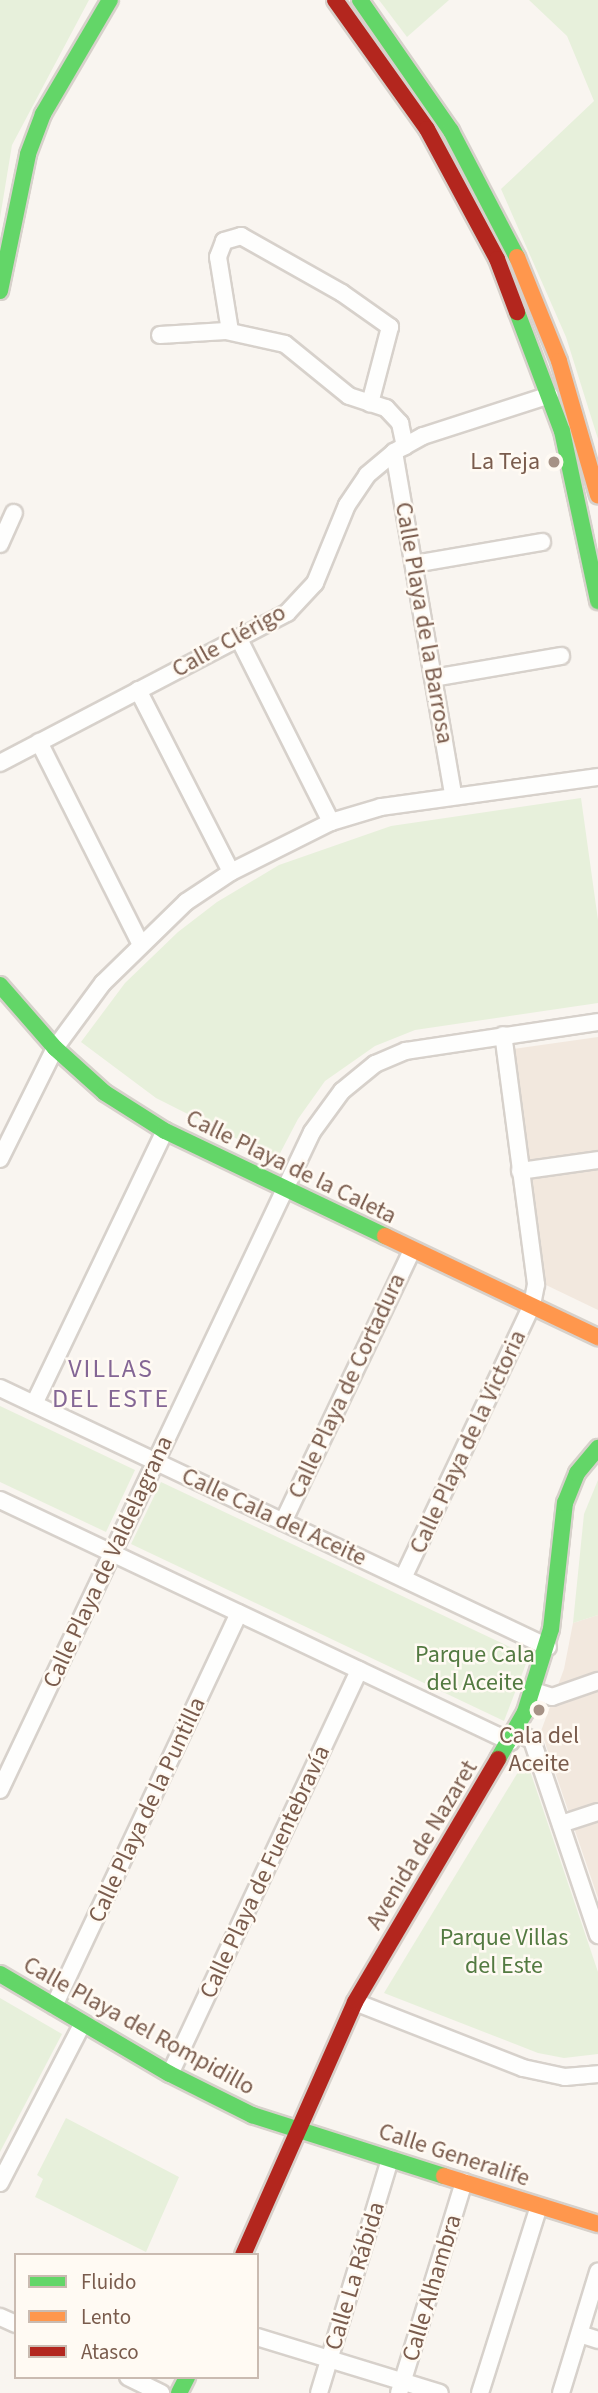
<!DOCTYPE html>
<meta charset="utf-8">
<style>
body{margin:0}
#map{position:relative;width:598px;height:2393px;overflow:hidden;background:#f9f5f0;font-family:"Source Sans 3",sans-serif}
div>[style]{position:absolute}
.residential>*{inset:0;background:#f2e8de}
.green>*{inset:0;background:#e7f0db}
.roads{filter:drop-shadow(2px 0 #d7d1cb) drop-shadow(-2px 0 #d7d1cb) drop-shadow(0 2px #d7d1cb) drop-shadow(0 -2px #d7d1cb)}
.street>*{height:16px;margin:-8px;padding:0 8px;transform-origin:8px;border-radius:8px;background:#fefefd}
.fast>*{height:16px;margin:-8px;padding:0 8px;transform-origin:8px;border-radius:8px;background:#63d668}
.slow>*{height:16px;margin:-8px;padding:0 8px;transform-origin:8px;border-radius:8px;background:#ff974d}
.jam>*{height:16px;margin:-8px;padding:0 8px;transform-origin:8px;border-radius:8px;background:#b3261e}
.dots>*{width:19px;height:19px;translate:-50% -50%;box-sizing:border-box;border:4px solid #fffaf3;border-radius:50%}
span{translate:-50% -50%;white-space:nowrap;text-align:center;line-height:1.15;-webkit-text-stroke:5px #fffaf3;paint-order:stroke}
.poi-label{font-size:24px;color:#7a5c4d}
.right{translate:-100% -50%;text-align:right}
.street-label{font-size:24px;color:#7a5c4d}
.park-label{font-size:24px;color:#537a41}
.neighbourhood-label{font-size:26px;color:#846695;letter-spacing:2px}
.legend{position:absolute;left:14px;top:2253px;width:245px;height:126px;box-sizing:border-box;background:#fffaf3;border:2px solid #cabbb1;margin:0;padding:9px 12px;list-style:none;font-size:21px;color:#7a5c4d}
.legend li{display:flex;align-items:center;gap:14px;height:35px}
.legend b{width:35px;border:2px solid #cabbb1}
</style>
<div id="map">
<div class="residential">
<div style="clip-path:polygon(598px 1037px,598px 1310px,546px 1285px,513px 1049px)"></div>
<div style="clip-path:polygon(598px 1615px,598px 1898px,541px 1731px,564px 1669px,573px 1623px)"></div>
</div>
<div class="green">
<div style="clip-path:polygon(0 0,89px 0,12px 145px,0 218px)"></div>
<div style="clip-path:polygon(379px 0,449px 0,407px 37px)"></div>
<div style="clip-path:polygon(529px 0,598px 0,598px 439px,566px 337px,501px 189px,594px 101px,567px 36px)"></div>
<div style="clip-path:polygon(581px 798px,598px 920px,598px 1003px,415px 1030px,375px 1046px,325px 1081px,298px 1119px,277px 1159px,156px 1098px,81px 1042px,125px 983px,178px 932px,217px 902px,279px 865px,391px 826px)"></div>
<div style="clip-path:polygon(0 1406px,135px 1470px,106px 1532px,0 1482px)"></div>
<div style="clip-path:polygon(598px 1480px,598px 1615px,573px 1623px,584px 1514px)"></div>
<div style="clip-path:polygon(161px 1482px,529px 1656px,504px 1721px,131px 1544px)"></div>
<div style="clip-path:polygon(526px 1759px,598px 1972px,598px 2054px,564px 2058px,538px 2053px,384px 1993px)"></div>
<div style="clip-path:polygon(0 1998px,62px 2034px,0 2152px)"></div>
<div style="clip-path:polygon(66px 2118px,179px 2177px,146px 2252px,35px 2197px,43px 2179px,37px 2175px)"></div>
</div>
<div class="roads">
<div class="street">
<div style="left:230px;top:331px;width:75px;rotate:-99.2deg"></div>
<div style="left:218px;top:257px;width:17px;rotate:-69deg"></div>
<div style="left:224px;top:241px;width:18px;rotate:-16deg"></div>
<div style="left:241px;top:236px;width:116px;rotate:29.4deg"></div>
<div style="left:342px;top:293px;width:59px;rotate:35.3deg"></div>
<div style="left:390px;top:327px;width:79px;rotate:104.7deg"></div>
<div style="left:160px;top:335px;width:66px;rotate:-3.5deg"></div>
<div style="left:226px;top:331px;width:60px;rotate:12.4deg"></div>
<div style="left:285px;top:344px;width:82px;rotate:39.1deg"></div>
<div style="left:349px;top:396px;width:39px;rotate:18deg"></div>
<div style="left:386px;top:408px;width:21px;rotate:47deg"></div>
<div style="left:400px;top:423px;width:24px;rotate:78deg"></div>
<div style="left:394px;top:452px;width:348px;rotate:80.2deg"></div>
<div style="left:0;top:544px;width:34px;rotate:-66deg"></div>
<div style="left:414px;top:564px;width:130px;rotate:-9.8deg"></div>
<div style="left:239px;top:639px;width:205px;rotate:63.3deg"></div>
<div style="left:433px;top:678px;width:130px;rotate:-9.8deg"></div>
<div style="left:138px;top:690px;width:204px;rotate:62.9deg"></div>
<div style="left:39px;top:742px;width:225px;rotate:63.3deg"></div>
<div style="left:0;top:763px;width:324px;rotate:-27.6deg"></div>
<div style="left:287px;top:613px;width:41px;rotate:-47deg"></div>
<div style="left:315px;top:583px;width:84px;rotate:-67.7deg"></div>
<div style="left:347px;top:505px;width:36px;rotate:-56deg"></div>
<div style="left:367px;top:475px;width:35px;rotate:-40deg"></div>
<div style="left:394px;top:452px;width:33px;rotate:-29deg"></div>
<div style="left:423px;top:436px;width:133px;rotate:-17.9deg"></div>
<div style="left:0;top:1159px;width:124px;rotate:-63.6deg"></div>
<div style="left:55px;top:1048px;width:81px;rotate:-53.6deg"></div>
<div style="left:103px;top:983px;width:116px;rotate:-44.3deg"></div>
<div style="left:186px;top:902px;width:54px;rotate:-33.7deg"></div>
<div style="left:231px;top:872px;width:112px;rotate:-26.6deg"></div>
<div style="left:331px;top:822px;width:52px;rotate:-16.7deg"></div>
<div style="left:381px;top:807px;width:219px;rotate:-7.9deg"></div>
<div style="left:520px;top:1171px;width:79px;rotate:-8deg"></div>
<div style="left:0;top:1388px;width:606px;rotate:25.3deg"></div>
<div style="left:34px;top:1404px;width:303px;rotate:-64.4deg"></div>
<div style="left:0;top:1500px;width:565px;rotate:25.34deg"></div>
<div style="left:283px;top:1522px;width:301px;rotate:-64.6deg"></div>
<div style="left:403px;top:1578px;width:302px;rotate:-64.7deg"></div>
<div style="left:532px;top:1305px;width:21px;rotate:-79deg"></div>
<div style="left:536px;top:1284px;width:251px;rotate:-97.5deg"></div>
<div style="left:534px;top:1691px;width:19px;rotate:18deg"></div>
<div style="left:552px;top:1697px;width:49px;rotate:-19.2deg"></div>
<div style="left:516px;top:1732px;width:18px;rotate:27deg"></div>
<div style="left:532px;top:1740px;width:206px;rotate:71.3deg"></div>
<div style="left:0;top:1790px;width:728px;rotate:-64.63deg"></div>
<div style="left:312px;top:1132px;width:51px;rotate:-53.8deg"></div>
<div style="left:342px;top:1091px;width:43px;rotate:-39.3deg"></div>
<div style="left:375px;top:1064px;width:34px;rotate:-23deg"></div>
<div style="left:406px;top:1051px;width:194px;rotate:-8.6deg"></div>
<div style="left:561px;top:1824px;width:39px;rotate:-18deg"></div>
<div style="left:355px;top:2002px;width:180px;rotate:21.4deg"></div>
<div style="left:523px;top:2068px;width:43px;rotate:12.1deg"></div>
<div style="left:565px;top:2077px;width:33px;rotate:-5deg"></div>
<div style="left:54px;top:2006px;width:434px;rotate:-64.8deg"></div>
<div style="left:170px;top:2074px;width:446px;rotate:-64.9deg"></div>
<div style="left:0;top:2183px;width:180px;rotate:-62.6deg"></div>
<div style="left:0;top:2317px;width:17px;rotate:24deg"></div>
<div style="left:580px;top:2334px;width:19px;rotate:18deg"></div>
<div style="left:257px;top:2337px;width:191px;rotate:17deg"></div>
<div style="left:128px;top:2377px;width:37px;rotate:26deg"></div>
<div style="left:319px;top:2393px;width:245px;rotate:-73.1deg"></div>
<div style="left:399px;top:2393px;width:221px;rotate:-72.9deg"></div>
<div style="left:480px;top:2393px;width:196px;rotate:-72.5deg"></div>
<div style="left:561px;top:2393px;width:127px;rotate:-73deg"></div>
</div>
<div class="fast">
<div style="left:360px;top:0;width:160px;rotate:55.2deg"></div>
<div style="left:451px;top:131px;width:142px;rotate:62.4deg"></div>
<div style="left:0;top:291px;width:140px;rotate:-78.4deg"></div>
<div style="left:28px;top:154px;width:43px;rotate:-69.4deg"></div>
<div style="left:43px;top:114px;width:132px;rotate:-59.6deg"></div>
<div style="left:517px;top:312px;width:127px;rotate:69.3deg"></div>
<div style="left:562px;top:431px;width:174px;rotate:78deg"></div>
<div style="left:0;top:985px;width:84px;rotate:48.9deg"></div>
<div style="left:55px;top:1048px;width:67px;rotate:42deg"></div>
<div style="left:105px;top:1093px;width:71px;rotate:32.3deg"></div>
<div style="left:165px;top:1131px;width:244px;rotate:25.5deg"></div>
<div style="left:498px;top:1759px;width:54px;rotate:-60.1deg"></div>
<div style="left:525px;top:1712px;width:87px;rotate:-72.6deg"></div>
<div style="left:551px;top:1629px;width:127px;rotate:-83.7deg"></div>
<div style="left:565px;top:1503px;width:32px;rotate:-68deg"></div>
<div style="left:577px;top:1473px;width:33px;rotate:-50deg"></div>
<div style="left:0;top:1974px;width:197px;rotate:30.5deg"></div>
<div style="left:170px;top:2074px;width:92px;rotate:26.6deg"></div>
<div style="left:252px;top:2115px;width:201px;rotate:17.6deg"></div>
<div style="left:179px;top:2393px;width:18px;rotate:-63deg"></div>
</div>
<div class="slow">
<div style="left:517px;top:257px;width:112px;rotate:68deg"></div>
<div style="left:559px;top:361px;width:140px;rotate:73.8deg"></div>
<div style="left:385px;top:1236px;width:236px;rotate:25.4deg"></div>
<div style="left:444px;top:2176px;width:161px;rotate:17.3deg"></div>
</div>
<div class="jam">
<div style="left:335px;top:0;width:158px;rotate:54.5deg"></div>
<div style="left:427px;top:129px;width:148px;rotate:61.7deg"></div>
<div style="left:497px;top:259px;width:57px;rotate:69.3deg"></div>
<div style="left:243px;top:2255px;width:277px;rotate:-66.1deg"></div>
<div style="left:355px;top:2002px;width:282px;rotate:-59.5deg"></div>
</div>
</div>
<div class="dots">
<div style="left:554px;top:462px;background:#a69286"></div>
<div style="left:539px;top:1710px;background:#a69286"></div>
</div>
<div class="poi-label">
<span class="right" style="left:540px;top:462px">La Teja</span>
<span style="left:539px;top:1750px">Cala del<br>Aceite</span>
</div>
<div class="street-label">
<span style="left:424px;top:623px;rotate:80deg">Calle Playa de la Barrosa</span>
<span style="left:229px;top:641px;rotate:-29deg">Calle Clérigo</span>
<span style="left:291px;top:1167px;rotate:26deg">Calle Playa de la Caleta</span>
<span style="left:347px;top:1386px;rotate:-65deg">Calle Playa de Cortadura</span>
<span style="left:468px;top:1442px;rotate:-65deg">Calle Playa de la Victoria</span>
<span style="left:274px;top:1517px;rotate:25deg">Calle Cala del Aceite</span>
<span style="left:108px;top:1562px;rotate:-65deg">Calle Playa de Valdelagrana</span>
<span style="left:147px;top:1810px;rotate:-65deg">Calle Playa de la Puntilla</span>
<span style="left:422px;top:1845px;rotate:-59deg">Avenida de Nazaret</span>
<span style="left:265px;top:1872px;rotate:-65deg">Calle Playa de Fuentebravía</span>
<span style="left:139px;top:2026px;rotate:29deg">Calle Playa del Rompidillo</span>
<span style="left:454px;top:2155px;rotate:18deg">Calle Generalife</span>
<span style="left:355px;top:2276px;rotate:-73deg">Calle La Rábida</span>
<span style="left:432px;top:2288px;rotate:-73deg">Calle Alhambra</span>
</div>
<div class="park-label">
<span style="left:475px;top:1669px">Parque Cala<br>del Aceite</span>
<span style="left:504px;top:1952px">Parque Villas<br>del Este</span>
</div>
<div class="neighbourhood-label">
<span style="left:111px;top:1384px">VILLAS<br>DEL ESTE</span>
</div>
<ul class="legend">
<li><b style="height:9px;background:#63d668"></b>Fluido</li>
<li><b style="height:9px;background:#ff974d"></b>Lento</li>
<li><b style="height:9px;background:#b3261e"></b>Atasco</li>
</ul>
</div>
